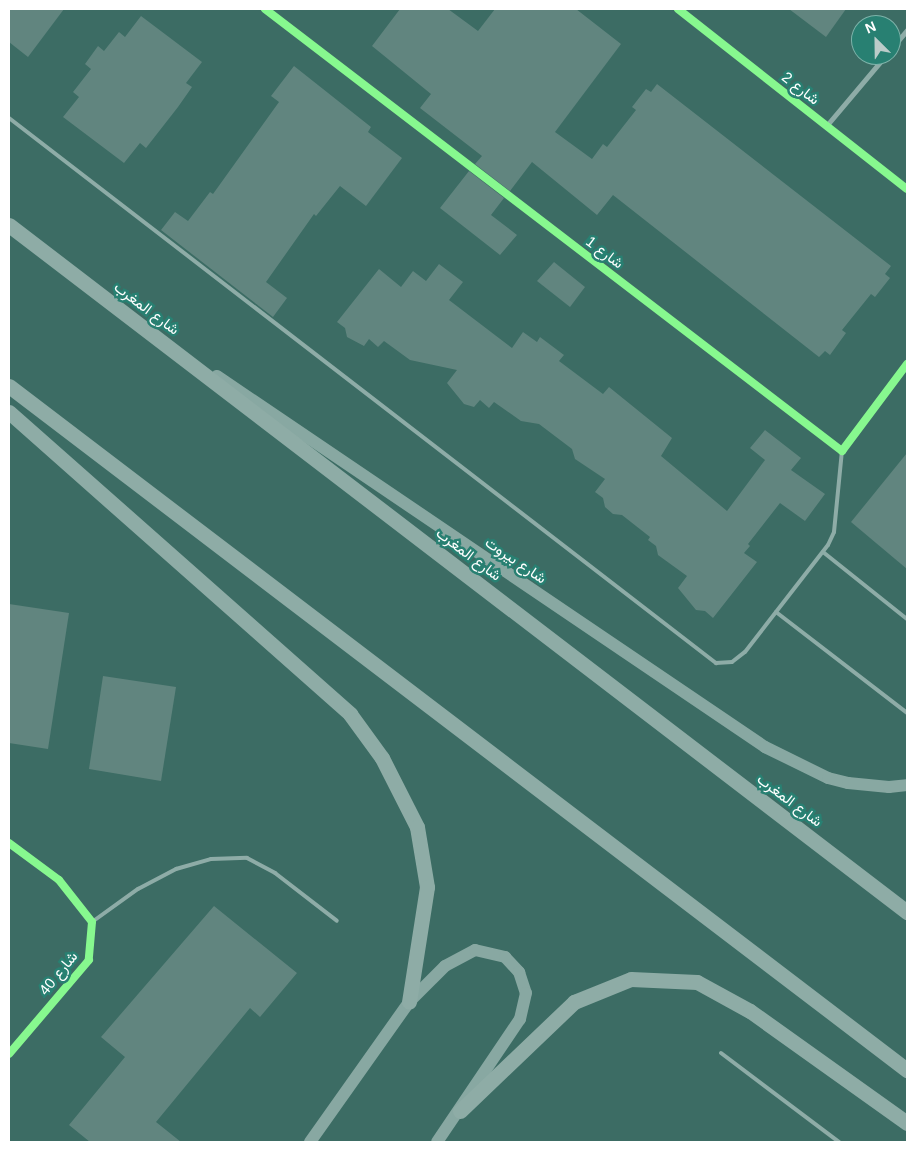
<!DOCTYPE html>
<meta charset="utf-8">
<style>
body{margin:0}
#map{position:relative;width:916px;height:1151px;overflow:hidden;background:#3c6c64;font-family:Helvetica,Vazirmatn,sans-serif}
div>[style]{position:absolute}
.building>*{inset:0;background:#61857f}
.lane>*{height:4px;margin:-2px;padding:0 2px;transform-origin:2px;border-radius:2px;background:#8eaca7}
.street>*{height:5px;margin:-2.5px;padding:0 2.5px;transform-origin:2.5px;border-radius:2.5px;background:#8eaca7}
.secondary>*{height:12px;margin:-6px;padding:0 6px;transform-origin:6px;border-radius:6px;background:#88a8a2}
.highway>*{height:15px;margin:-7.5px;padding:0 7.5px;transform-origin:7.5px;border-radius:7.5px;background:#8eaca6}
.cycleway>*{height:8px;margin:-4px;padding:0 4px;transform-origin:4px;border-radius:4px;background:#87f88f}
span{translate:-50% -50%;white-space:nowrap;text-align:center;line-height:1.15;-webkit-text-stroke:5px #288072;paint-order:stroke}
.street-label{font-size:15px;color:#fff}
.frame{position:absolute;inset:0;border:10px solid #fff;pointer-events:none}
.north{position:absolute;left:851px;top:15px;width:50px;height:50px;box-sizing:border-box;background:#288072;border:1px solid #7eb3aa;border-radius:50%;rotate:337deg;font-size:14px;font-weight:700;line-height:20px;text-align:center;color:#fff}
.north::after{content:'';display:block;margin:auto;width:18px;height:22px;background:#bbccc9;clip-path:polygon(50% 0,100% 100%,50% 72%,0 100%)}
</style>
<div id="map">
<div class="building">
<div style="clip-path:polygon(9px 9px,64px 9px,28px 57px,9px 42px)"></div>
<div style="clip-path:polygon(400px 9px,448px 9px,478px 31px,495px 9px,576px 9px,621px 44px,555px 132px,592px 159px,603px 144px,607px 147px,636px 110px,632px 107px,646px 89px,651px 92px,657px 84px,891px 266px,885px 274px,890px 278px,875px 297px,871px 294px,842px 330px,846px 333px,830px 355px,825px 351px,819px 357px,613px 195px,597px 215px,532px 162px,510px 191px,475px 164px,482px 156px,420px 108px,431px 94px,372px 46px)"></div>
<div style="clip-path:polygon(789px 9px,846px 9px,826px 37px)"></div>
<div style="clip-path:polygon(141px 16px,202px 62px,186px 83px,192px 87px,178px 107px,146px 148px,140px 143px,124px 163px,63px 117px,79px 97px,73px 92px,91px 69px,85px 64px,98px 46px,104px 51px,119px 32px,125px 37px)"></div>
<div style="clip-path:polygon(294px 66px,371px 127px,368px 132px,402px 158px,366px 206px,340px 186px,316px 216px,314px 214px,266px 282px,287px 298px,273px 317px,161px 230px,175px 212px,188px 221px,210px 192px,213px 194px,279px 102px,271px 96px)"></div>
<div style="clip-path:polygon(469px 171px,504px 198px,491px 215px,517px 235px,500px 255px,440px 208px)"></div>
<div style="clip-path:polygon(554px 262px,585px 287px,570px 307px,537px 281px)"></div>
<div style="clip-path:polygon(439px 264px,463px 282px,449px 300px,512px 348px,523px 332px,537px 342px,540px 337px,564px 355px,559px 361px,603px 394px,609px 387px,672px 438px,661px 456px,727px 511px,765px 460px,750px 448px,765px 430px,801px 458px,791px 470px,825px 494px,805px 521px,780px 503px,748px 544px,750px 546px,744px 553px,757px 562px,713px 618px,705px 611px,696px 610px,678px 588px,687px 576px,658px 555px,656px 546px,648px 540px,650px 537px,622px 515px,613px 514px,605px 507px,603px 498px,595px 492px,605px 479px,575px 459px,572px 449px,539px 424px,521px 421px,494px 402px,489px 408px,480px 400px,474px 407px,464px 404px,447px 383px,457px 370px,410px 360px,384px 341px,378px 347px,369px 339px,364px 346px,347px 337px,345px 328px,337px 322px,379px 269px,401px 287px,413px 271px,426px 281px)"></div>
<div style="clip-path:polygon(907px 453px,907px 569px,851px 522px)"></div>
<div style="clip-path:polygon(9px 604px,69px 613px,48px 749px,9px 743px)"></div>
<div style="clip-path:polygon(103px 676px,176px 687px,161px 781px,89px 769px)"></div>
<div style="clip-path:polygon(214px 906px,297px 973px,260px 1017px,250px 1008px,156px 1122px,181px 1142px,90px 1142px,69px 1125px,125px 1057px,101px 1037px)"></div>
</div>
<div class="lane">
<div style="left:9px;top:118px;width:893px;rotate:37.63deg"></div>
<div style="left:716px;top:663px;width:16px;rotate:-4deg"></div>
<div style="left:732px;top:662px;width:16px;rotate:-38deg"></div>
<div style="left:745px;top:652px;width:135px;rotate:-52.2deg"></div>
<div style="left:828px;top:545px;width:14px;rotate:-65deg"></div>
<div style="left:834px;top:532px;width:81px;rotate:-84.4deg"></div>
<div style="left:823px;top:552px;width:107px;rotate:38.6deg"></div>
<div style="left:776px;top:612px;width:165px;rotate:37.6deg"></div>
<div style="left:92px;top:922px;width:57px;rotate:-35.7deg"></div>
<div style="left:138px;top:889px;width:43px;rotate:-27.8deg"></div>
<div style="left:176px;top:869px;width:36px;rotate:-16deg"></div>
<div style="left:211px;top:859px;width:36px;rotate:-2deg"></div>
<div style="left:247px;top:858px;width:32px;rotate:28deg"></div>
<div style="left:275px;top:873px;width:78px;rotate:37.7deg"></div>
<div style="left:721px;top:1053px;width:148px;rotate:37deg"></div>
</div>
<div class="street">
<div style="left:265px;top:9px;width:727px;rotate:37.45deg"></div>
<div style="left:842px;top:451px;width:109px;rotate:-53.2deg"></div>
<div style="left:678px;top:9px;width:291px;rotate:38.2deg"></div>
<div style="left:891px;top:49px;width:25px;rotate:-50deg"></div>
<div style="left:827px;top:125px;width:92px;rotate:-49.9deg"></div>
<div style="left:9px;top:843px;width:62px;rotate:36.5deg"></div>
<div style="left:59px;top:880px;width:53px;rotate:51.8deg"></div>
<div style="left:92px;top:922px;width:38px;rotate:95deg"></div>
<div style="left:89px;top:960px;width:123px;rotate:130.4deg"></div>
</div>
<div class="secondary">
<div style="left:217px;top:376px;width:662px;rotate:34.1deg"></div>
<div style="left:765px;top:747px;width:70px;rotate:26.2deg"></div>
<div style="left:828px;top:778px;width:21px;rotate:14deg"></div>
<div style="left:848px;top:783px;width:41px;rotate:5.6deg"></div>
<div style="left:889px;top:787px;width:18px;rotate:-6deg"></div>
<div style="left:310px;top:1142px;width:171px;rotate:-54.7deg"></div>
<div style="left:409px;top:1002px;width:51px;rotate:-45deg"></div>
<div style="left:445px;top:966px;width:34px;rotate:-28deg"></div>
<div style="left:475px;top:950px;width:31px;rotate:13deg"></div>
<div style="left:505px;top:957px;width:21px;rotate:47deg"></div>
<div style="left:519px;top:972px;width:22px;rotate:72deg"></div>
<div style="left:526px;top:993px;width:27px;rotate:103deg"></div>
<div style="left:520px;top:1019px;width:148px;rotate:124deg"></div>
</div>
<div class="highway">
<div style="left:9px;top:225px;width:1131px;rotate:37.42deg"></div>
<div style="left:9px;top:386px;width:1129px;rotate:37.3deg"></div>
<div style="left:9px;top:412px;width:456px;rotate:41.5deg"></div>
<div style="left:350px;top:714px;width:54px;rotate:54deg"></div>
<div style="left:382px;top:758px;width:77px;rotate:63.1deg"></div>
<div style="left:417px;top:827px;width:61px;rotate:80.5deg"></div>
<div style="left:427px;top:887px;width:116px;rotate:98.9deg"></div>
<div style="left:460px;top:1111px;width:158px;rotate:-43.7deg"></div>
<div style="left:574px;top:1002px;width:61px;rotate:-22deg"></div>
<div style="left:631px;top:979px;width:66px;rotate:2.6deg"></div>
<div style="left:697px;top:982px;width:60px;rotate:28.7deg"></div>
<div style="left:750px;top:1011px;width:193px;rotate:35.5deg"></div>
</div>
<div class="cycleway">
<div style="left:265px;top:9px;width:727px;rotate:37.45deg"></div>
<div style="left:842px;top:451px;width:109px;rotate:-53.2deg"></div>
<div style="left:678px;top:9px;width:291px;rotate:38.2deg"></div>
<div style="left:9px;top:843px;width:62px;rotate:36.5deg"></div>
<div style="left:59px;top:880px;width:53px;rotate:51.8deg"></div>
<div style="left:92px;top:922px;width:38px;rotate:95deg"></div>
<div style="left:89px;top:960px;width:123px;rotate:130.4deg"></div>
</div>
<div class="street-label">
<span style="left:801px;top:88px;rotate:38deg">شارع 2</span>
<span style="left:605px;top:252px;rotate:37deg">شارع 1</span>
<span style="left:147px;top:308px;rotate:37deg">شارع المغرب</span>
<span style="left:469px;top:554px;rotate:37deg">شارع المغرب</span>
<span style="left:516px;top:560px;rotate:34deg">شارع بيروت</span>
<span style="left:790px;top:800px;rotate:37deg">شارع المغرب</span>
<span style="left:58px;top:973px;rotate:-51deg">شارع 40</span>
</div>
<div class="frame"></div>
<div class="north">N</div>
</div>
